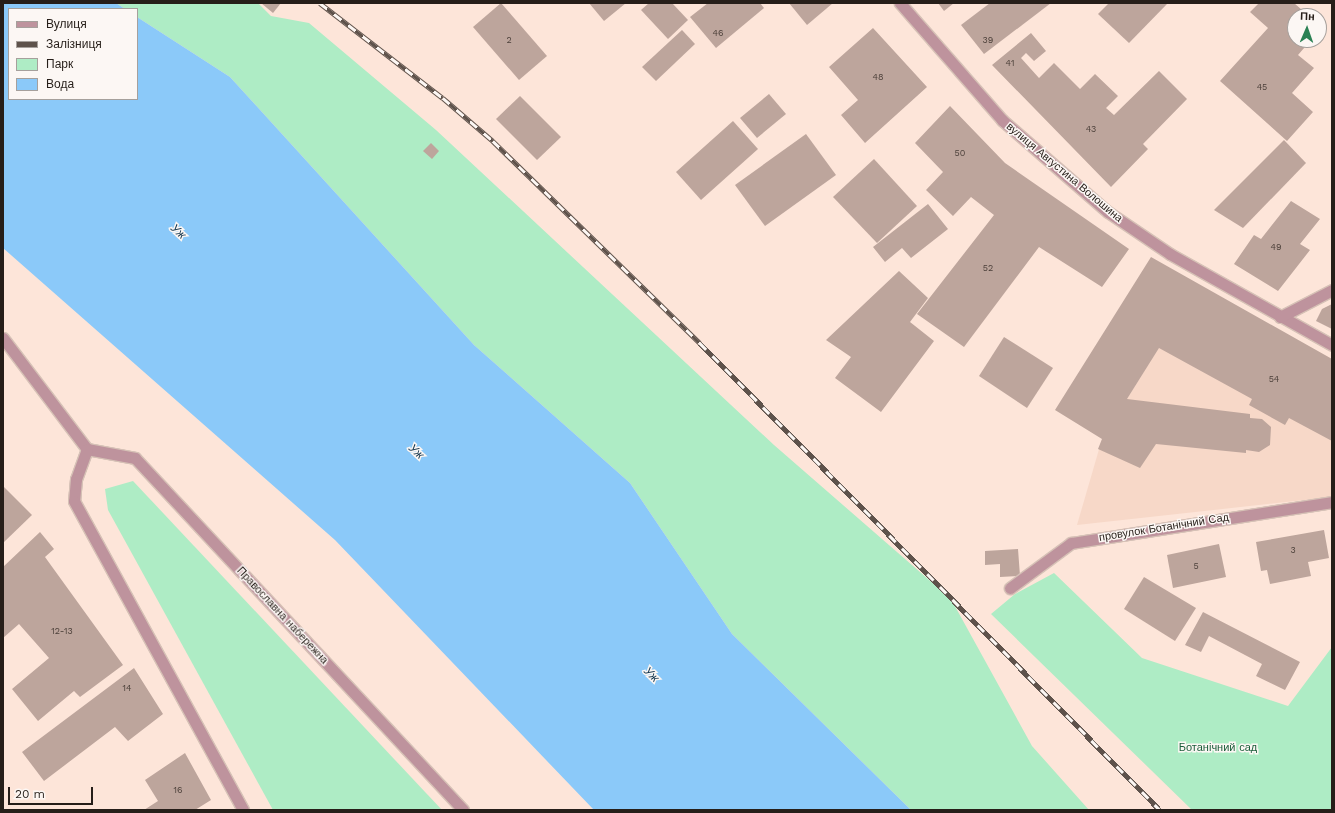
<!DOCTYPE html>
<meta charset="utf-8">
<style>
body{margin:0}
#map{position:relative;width:1335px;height:813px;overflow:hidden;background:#fde5d9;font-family:"Work Sans",sans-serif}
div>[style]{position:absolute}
.built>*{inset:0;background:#f7d8c8}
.green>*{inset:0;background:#aeecc5}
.water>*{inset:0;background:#8bc9f9}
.building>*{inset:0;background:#bda59c}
.roads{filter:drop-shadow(1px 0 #d6c1b6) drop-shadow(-1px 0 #d6c1b6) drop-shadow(0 1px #d6c1b6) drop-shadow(0 -1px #d6c1b6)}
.pedestrian>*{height:11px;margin:-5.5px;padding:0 5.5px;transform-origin:5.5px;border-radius:5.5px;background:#be939d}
.minor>*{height:11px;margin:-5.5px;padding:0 5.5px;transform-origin:5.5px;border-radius:5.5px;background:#be939d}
.rail>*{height:4.5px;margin-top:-2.25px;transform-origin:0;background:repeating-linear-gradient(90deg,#fcf7f4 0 9px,#5e524b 0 18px);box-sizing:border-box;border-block:1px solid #5e524b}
span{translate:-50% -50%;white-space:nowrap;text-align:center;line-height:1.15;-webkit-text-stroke:3px #fcf7f4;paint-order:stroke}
.number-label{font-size:9px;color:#4c403a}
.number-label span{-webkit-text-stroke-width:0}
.street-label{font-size:11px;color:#261e19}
.park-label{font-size:11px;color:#1a5d3a}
.water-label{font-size:12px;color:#15374f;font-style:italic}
.frame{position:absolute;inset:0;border:4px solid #261e19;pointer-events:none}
.legend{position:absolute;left:8px;top:8px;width:130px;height:92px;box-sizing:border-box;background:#fcf7f4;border:1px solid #a6a09c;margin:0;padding:5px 7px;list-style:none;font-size:12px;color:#261e19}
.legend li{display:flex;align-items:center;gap:8px;height:20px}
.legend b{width:20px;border:1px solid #a6a09c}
.north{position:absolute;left:1287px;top:8px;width:40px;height:40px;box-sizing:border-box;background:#fcf7f4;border:1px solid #a6a09c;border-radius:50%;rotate:2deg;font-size:11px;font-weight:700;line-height:16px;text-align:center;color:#261e19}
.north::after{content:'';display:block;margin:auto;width:14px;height:18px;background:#2b8154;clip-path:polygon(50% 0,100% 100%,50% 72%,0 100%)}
.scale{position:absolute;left:8px;top:787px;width:85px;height:18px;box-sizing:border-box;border:2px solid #261e19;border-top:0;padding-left:5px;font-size:12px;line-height:14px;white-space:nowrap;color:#261e19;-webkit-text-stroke:3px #fcf7f4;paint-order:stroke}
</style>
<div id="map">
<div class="built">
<div style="clip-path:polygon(1197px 286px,1332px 359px,1332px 497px,1077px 525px,1102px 439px)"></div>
</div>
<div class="green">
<div style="clip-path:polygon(116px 3px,258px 3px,271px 16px,309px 23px,436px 130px,774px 445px,951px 599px,1032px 746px,1089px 810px,911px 810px,732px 634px,630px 483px,474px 345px,230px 77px,137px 17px,137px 9px,125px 9px)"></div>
<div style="clip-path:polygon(133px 481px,442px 810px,273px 810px,108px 510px,105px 489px)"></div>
<div style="clip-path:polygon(1054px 573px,1142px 658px,1288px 706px,1332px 647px,1332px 810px,1192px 810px,991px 614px,1015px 594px)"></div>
</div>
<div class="water">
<div style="clip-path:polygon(3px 3px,116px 3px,125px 9px,9px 9px,9px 99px,137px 99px,137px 17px,230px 77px,474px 345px,630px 483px,732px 634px,911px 810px,594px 810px,335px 540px,3px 248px)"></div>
</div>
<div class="building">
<div style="clip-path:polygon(261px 3px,281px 3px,273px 13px)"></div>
<div style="clip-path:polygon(501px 3px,547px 56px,519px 80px,473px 27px)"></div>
<div style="clip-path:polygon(589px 3px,626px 3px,604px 21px)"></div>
<div style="clip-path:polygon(649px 3px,672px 3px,688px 20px,668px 39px,641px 10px)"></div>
<div style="clip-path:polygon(708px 3px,760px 3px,764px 8px,716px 48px,690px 17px)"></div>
<div style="clip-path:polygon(789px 3px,833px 3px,807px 25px)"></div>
<div style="clip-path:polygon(938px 3px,954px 3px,944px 11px)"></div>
<div style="clip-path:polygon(990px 3px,1051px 3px,984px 54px,961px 25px)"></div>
<div style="clip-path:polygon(1109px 3px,1168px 3px,1129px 43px,1098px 14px)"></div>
<div style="clip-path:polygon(1259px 3px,1294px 3px,1309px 16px,1295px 16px,1295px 40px,1311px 40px,1298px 55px,1314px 68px,1292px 93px,1313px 112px,1287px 141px,1220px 81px,1268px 28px,1250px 12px)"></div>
<div style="clip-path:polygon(873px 28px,927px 87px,865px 143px,841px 115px,858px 100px,829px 67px)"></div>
<div style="clip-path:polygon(682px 30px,695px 44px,656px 81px,642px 67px)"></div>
<div style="clip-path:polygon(1031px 33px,1046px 51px,1034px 61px,1026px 53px,1021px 58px,1039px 78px,1054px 63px,1080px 89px,1095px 74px,1118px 96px,1106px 108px,1114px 115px,1159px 71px,1187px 99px,1143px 144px,1148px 149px,1111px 187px,992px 65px)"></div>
<div style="clip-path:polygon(769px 94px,786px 114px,757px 138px,740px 118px)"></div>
<div style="clip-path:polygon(520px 96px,561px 137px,537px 160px,496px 119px)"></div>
<div style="clip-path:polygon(950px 106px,1005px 163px,1129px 249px,1102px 287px,1039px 247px,964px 347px,917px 314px,994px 215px,971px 197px,953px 216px,926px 190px,943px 172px,915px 143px)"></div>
<div style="clip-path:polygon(733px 121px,758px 149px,701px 200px,676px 172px)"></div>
<div style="clip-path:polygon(806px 134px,836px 175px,765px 226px,735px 185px)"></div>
<div style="clip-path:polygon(1284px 140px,1306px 163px,1243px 228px,1214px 210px)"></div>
<div style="clip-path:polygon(431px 143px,439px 151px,432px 159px,423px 151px)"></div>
<div style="clip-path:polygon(874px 159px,917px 206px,877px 243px,833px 197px)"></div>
<div style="clip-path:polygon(1291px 201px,1320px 219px,1300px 244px,1310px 250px,1278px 291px,1234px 264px,1254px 235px,1261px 239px)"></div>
<div style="clip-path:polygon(928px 204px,948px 229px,911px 258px,902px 248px,885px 262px,873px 247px)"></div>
<div style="clip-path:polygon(1151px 257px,1332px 359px,1332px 441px,1289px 418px,1285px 425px,1249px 405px,1252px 399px,1159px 348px,1127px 399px,1250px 414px,1250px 418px,1262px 419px,1271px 427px,1270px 445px,1259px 452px,1246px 450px,1246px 453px,1156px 444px,1140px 468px,1098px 449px,1102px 439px,1055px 410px)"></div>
<div style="clip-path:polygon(899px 271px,928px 298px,910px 322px,934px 341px,881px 412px,835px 378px,851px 357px,826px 340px)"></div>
<div style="clip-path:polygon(1332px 304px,1332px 329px,1316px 321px,1322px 309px)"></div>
<div style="clip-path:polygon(1004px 337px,1053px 368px,1027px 408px,979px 376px)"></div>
<div style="clip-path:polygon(3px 486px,32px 515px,3px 543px)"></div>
<div style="clip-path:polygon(1324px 530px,1329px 558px,1308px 562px,1311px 576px,1270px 584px,1267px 570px,1261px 571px,1256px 542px)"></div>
<div style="clip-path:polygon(40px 532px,54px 549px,45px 557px,123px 665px,80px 697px,74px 691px,38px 721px,12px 689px,49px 658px,19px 624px,3px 638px,3px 567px)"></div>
<div style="clip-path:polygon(1219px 544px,1226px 577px,1173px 588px,1167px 555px)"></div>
<div style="clip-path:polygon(1018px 549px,1020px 576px,1000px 577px,1000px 564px,985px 565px,985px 551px)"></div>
<div style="clip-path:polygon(1144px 577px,1196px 608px,1175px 641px,1124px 609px)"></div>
<div style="clip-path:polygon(1203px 612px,1300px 662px,1285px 690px,1256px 676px,1262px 664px,1209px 636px,1201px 652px,1185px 645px)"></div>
<div style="clip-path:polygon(134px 668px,163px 714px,128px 741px,115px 727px,44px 781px,22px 752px)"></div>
<div style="clip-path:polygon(185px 753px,211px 800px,195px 810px,144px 810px,158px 801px,145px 780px)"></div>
</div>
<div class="roads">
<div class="pedestrian">
<div style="left:87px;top:449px;width:49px;rotate:10.6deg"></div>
<div style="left:135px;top:458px;width:481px;rotate:47deg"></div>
</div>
<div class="minor">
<div style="left:900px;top:3px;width:155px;rotate:48.9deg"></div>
<div style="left:1002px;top:120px;width:140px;rotate:41deg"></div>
<div style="left:1108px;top:212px;width:75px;rotate:34.1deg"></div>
<div style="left:1170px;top:254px;width:186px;rotate:29.3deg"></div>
<div style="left:1280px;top:317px;width:59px;rotate:-27.4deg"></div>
<div style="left:3px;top:338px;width:139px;rotate:52.9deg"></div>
<div style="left:87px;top:449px;width:32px;rotate:110deg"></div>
<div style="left:76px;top:479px;width:22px;rotate:95deg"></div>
<div style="left:74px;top:501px;width:352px;rotate:61.3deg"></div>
<div style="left:1010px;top:588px;width:76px;rotate:-36.4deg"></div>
<div style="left:1071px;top:543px;width:264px;rotate:-8.9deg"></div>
</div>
</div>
<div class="rail">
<div style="left:320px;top:3px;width:155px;rotate:37.7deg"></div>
<div style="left:443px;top:98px;width:66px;rotate:40.7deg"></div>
<div style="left:493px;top:141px;width:289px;rotate:44.3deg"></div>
<div style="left:700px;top:343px;width:656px;rotate:45.43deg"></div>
</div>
<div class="number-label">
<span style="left:718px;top:33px">46</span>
<span style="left:509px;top:40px">2</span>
<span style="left:988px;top:40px">39</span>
<span style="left:1010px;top:63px">41</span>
<span style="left:878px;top:77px">48</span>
<span style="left:1262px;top:87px">45</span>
<span style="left:1091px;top:129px">43</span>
<span style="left:960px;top:153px">50</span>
<span style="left:1276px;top:247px">49</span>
<span style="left:988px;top:268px">52</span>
<span style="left:1274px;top:379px">54</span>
<span style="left:1293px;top:550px">3</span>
<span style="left:1196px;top:566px">5</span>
<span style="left:62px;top:631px">12-13</span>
<span style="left:127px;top:688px">14</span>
<span style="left:178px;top:790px">16</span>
</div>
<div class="street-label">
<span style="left:1064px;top:173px;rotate:40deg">вулиця Августина Волошина</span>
<span style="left:1164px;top:528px;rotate:-9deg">провулок Ботанічний Сад</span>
<span style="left:282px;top:616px;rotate:47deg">Православна набережна</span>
</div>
<div class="park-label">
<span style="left:1218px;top:748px">Ботанічний сад</span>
</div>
<div class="water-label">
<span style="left:178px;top:232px;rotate:43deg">Уж</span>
<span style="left:416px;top:452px;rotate:43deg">Уж</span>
<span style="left:651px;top:675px;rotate:44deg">Уж</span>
</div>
<div class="frame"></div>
<ul class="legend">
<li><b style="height:5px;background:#be939d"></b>Вулиця</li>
<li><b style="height:5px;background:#5e524b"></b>Залізниця</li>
<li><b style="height:11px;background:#aeecc5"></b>Парк</li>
<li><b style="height:11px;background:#8bc9f9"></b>Вода</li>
</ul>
<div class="north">Пн</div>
<div class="scale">20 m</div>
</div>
